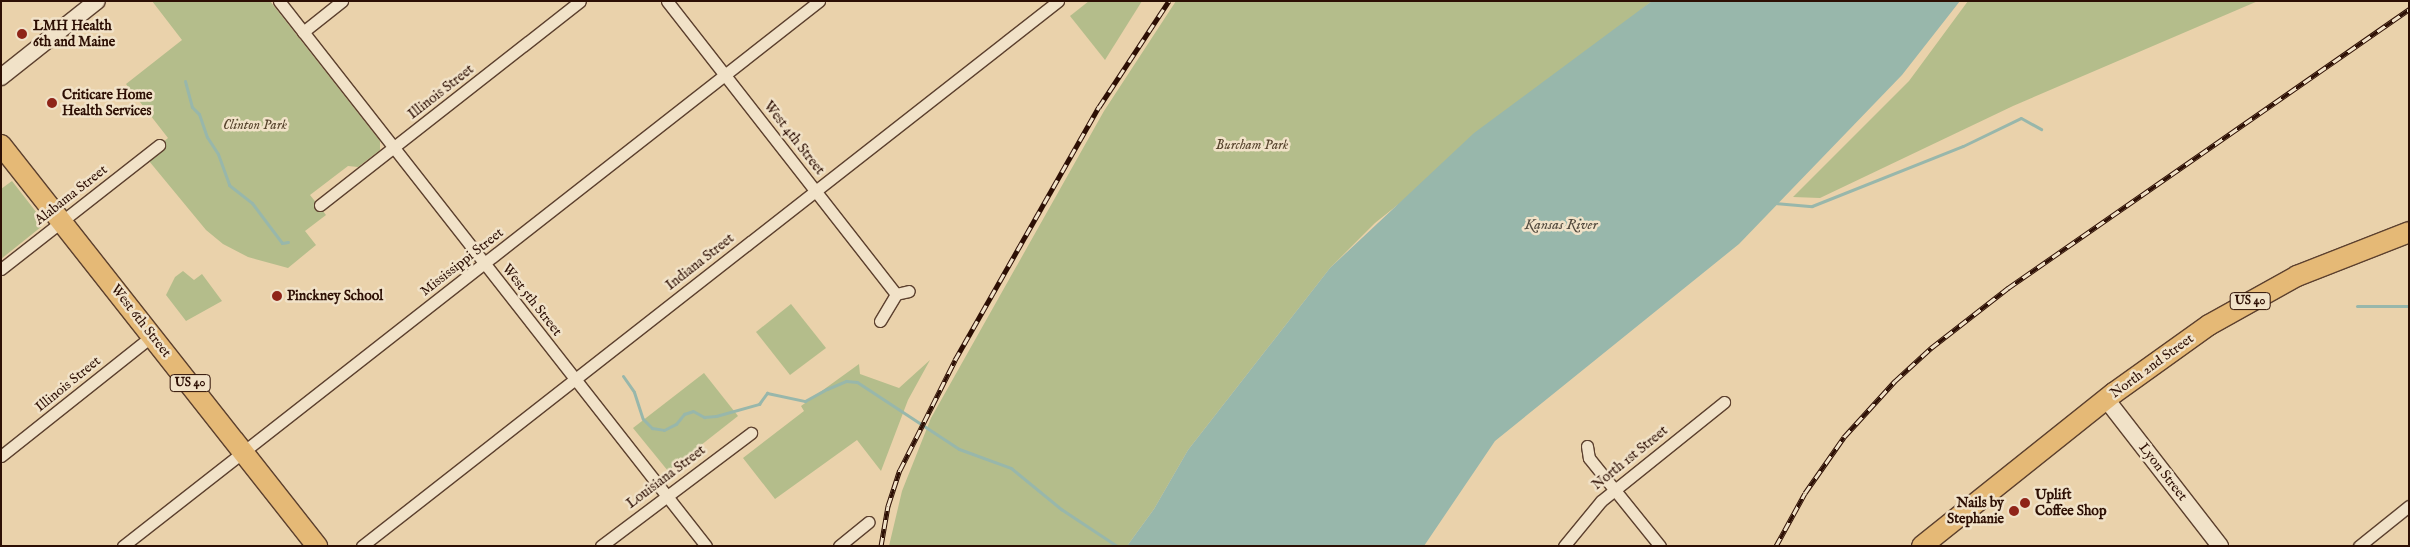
<!DOCTYPE html>
<style>
body{margin:0}
#map{position:relative;width:2410px;height:547px;overflow:hidden;background:#ead2ab;font-family:"IM FELL English",serif}
div>[style]{position:absolute}
.green>*{inset:0;background:#b4bd8b}
.water>*{inset:0;background:#98b7ab}
.stream>*{height:3px;margin:-1.5px;padding:0 1.5px;transform-origin:1.5px;border-radius:1.5px;background:#98b7ab}
.roads{filter:drop-shadow(1px 0 #5c402e) drop-shadow(-1px 0 #5c402e) drop-shadow(0 1px #5c402e) drop-shadow(0 -1px #5c402e)}
.street>*{height:11px;margin:-5.5px;padding:0 5.5px;transform-origin:5.5px;border-radius:5.5px;background:#f1e2c8}
.secondary>*{height:16px;margin:-8px;padding:0 8px;transform-origin:8px;border-radius:8px;background:#f1e2c8}
.highway>*{height:20px;margin:-10px;padding:0 10px;transform-origin:10px;border-radius:10px;background:#e5b976}
.rail>*{height:5px;margin-top:-2.5px;transform-origin:0;background:repeating-linear-gradient(90deg,#f1e2c8 0 9px,#2d0f04 0 18px);box-sizing:border-box;border-block:1px solid #2d0f04}
.dots>*{width:14px;height:14px;translate:-50% -50%;box-sizing:border-box;border:2px solid #f1e2c8;border-radius:50%}
span{translate:-50% -50%;white-space:nowrap;text-align:center;line-height:1.15;-webkit-text-stroke:5px #f1e2c8;paint-order:stroke}
.shield-label span{padding:1px 4px;background:#f1e2c8;border:1px solid;border-radius:4px;-webkit-text-stroke-width:0}
.shield-label{font-size:12px;color:#2d0f04;font-weight:700}
.poi-label{font-size:14px;color:#2d0f04;font-weight:700}
.left{translate:0 -50%;text-align:left}
.right{translate:-100% -50%;text-align:right}
.street-label{font-size:14px;color:#2d0f04}
.park-label{font-size:14px;color:#56432c;font-style:italic}
.water-label{font-size:15px;color:#524a3e;font-style:italic}
.frame{position:absolute;inset:0;border:2px solid #2d0f04;pointer-events:none}
</style>
<div id="map">
<div class="green">
<div style="clip-path:polygon(152px 1px,270px 1px,380px 141px,380px 150px,358px 167px,348px 166px,310px 195px,326px 215px,305px 231px,316px 245px,288px 268px,248px 257px,223px 244px,206px 230px,149px 161px,164px 148px,161px 144px,168px 138px,126px 84px,182px 40px)"></div>
<div style="clip-path:polygon(1089px 1px,1142px 1px,1105px 60px,1070px 16px)"></div>
<div style="clip-path:polygon(1176px 1px,1652px 1px,1375px 223px,1330px 268px,1188px 450px,1154px 509px,1127px 546px,889px 546px,902px 491px,931px 418px,1104px 111px)"></div>
<div style="clip-path:polygon(1968px 1px,2258px 1px,2013px 106px,1820px 198px,1793px 197px,1909px 81px)"></div>
<div style="clip-path:polygon(12px 181px,40px 217px,41px 227px,1px 259px,1px 189px)"></div>
<div style="clip-path:polygon(183px 271px,194px 280px,202px 274px,222px 301px,186px 321px,166px 295px,175px 277px)"></div>
<div style="clip-path:polygon(791px 304px,826px 348px,790px 375px,756px 332px)"></div>
<div style="clip-path:polygon(930px 360px,908px 400px,881px 471px,857px 440px,775px 499px,743px 458px,804px 411px,801px 406px,859px 364px,860px 374px,899px 388px)"></div>
<div style="clip-path:polygon(704px 373px,738px 416px,668px 471px,633px 428px)"></div>
</div>
<div class="water">
<div style="clip-path:polygon(1652px 1px,1960px 1px,1902px 75px,1739px 244px,1495px 441px,1424px 546px,1127px 546px,1154px 509px,1188px 450px,1330px 268px,1474px 133px)"></div>
</div>
<div class="stream">
<div style="left:185px;top:81px;width:27px;rotate:75deg"></div>
<div style="left:192px;top:107px;width:10px;rotate:45deg"></div>
<div style="left:199px;top:114px;width:24px;rotate:71deg"></div>
<div style="left:207px;top:137px;width:20px;rotate:57deg"></div>
<div style="left:218px;top:154px;width:33px;rotate:70deg"></div>
<div style="left:229px;top:185px;width:29px;rotate:38deg"></div>
<div style="left:252px;top:203px;width:50px;rotate:53.1deg"></div>
<div style="left:282px;top:243px;width:6px;rotate:-9deg"></div>
<div style="left:1775px;top:203px;width:37px;rotate:5deg"></div>
<div style="left:1812px;top:206px;width:162px;rotate:-21.7deg"></div>
<div style="left:1963px;top:146px;width:64px;rotate:-25.8deg"></div>
<div style="left:2021px;top:118px;width:23px;rotate:29deg"></div>
<div style="left:2357px;top:306px;width:52px"></div>
<div style="left:623px;top:376px;width:19px;rotate:55deg"></div>
<div style="left:634px;top:392px;width:28px;rotate:72deg"></div>
<div style="left:643px;top:419px;width:13px;rotate:45deg"></div>
<div style="left:652px;top:428px;width:12px;rotate:9deg"></div>
<div style="left:664px;top:430px;width:13px;rotate:-27deg"></div>
<div style="left:676px;top:424px;width:13px;rotate:-51deg"></div>
<div style="left:684px;top:414px;width:9px;rotate:-18deg"></div>
<div style="left:693px;top:411px;width:13px;rotate:29deg"></div>
<div style="left:704px;top:417px;width:12px;rotate:-5deg"></div>
<div style="left:716px;top:416px;width:45px;rotate:-15.6deg"></div>
<div style="left:759px;top:404px;width:14px;rotate:-54deg"></div>
<div style="left:767px;top:393px;width:39px;rotate:12deg"></div>
<div style="left:805px;top:401px;width:25px;rotate:-29deg"></div>
<div style="left:827px;top:389px;width:21px;rotate:-23deg"></div>
<div style="left:846px;top:381px;width:11px;rotate:5deg"></div>
<div style="left:857px;top:382px;width:122px;rotate:33.3deg"></div>
<div style="left:959px;top:449px;width:55px;rotate:20.1deg"></div>
<div style="left:1011px;top:468px;width:65px;rotate:39.4deg"></div>
<div style="left:1061px;top:509px;width:67px;rotate:33.5deg"></div>
</div>
<div class="roads">
<div class="street">
<div style="left:279px;top:1px;width:692px;rotate:51.92deg"></div>
<div style="left:667px;top:1px;width:372px;rotate:52deg"></div>
<div style="left:303px;top:32px;width:50px;rotate:-38.5deg"></div>
<div style="left:320px;top:205px;width:330px;rotate:-38.1deg"></div>
<div style="left:1px;top:269px;width:201px;rotate:-38.1deg"></div>
<div style="left:880px;top:321px;width:31px;rotate:-59deg"></div>
<div style="left:896px;top:294px;width:13px;rotate:-13deg"></div>
<div style="left:1587px;top:446px;width:12px;rotate:81deg"></div>
<div style="left:1589px;top:458px;width:113px;rotate:51.1deg"></div>
<div style="left:1px;top:456px;width:193px;rotate:-38.5deg"></div>
<div style="left:123px;top:546px;width:884px;rotate:-38.06deg"></div>
<div style="left:362px;top:546px;width:884px;rotate:-38.06deg"></div>
<div style="left:601px;top:546px;width:188px;rotate:-37deg"></div>
<div style="left:839px;top:546px;width:38px;rotate:-39deg"></div>
<div style="left:1564px;top:546px;width:58px;rotate:-50.6deg"></div>
<div style="left:1601px;top:501px;width:158px;rotate:-38.8deg"></div>
<div style="left:2359px;top:546px;width:64px;rotate:-38.7deg"></div>
</div>
<div class="secondary">
<div style="left:1px;top:77px;width:122px;rotate:-38.4deg"></div>
<div style="left:2106px;top:399px;width:186px;rotate:52.2deg"></div>
</div>
<div class="highway">
<div style="left:1px;top:145px;width:511px;rotate:51.76deg"></div>
<div style="left:1922px;top:546px;width:246px;rotate:-38.6deg"></div>
<div style="left:2114px;top:393px;width:117px;rotate:-35.6deg"></div>
<div style="left:2209px;top:325px;width:101px;rotate:-29.1deg"></div>
<div style="left:2297px;top:276px;width:120px;rotate:-21.4deg"></div>
</div>
</div>
<div class="rail">
<div style="left:881px;top:546px;width:41px;rotate:-80.1deg"></div>
<div style="left:888px;top:506px;width:38px;rotate:-72deg"></div>
<div style="left:900px;top:470px;width:123px;rotate:-63.4deg"></div>
<div style="left:955px;top:360px;width:291px;rotate:-60.4deg"></div>
<div style="left:1099px;top:107px;width:127px;rotate:-56.6deg"></div>
<div style="left:1776px;top:546px;width:60px;rotate:-61.3deg"></div>
<div style="left:1805px;top:493px;width:68px;rotate:-55.1deg"></div>
<div style="left:1844px;top:437px;width:76px;rotate:-47.7deg"></div>
<div style="left:1895px;top:381px;width:49px;rotate:-42.5deg"></div>
<div style="left:1931px;top:348px;width:98px;rotate:-37.9deg"></div>
<div style="left:2008px;top:288px;width:489px;rotate:-34.8deg"></div>
</div>
<div class="dots">
<div style="left:22px;top:34px;background:#8f2418"></div>
<div style="left:52px;top:103px;background:#8f2418"></div>
<div style="left:277px;top:296px;background:#8f2418"></div>
<div style="left:2025px;top:503px;background:#8f2418"></div>
<div style="left:2014px;top:511px;background:#8f2418"></div>
</div>
<div class="shield-label">
<span style="left:2250px;top:301px">US 40</span>
<span style="left:190px;top:383px">US 40</span>
</div>
<div class="poi-label">
<span class="left" style="left:33px;top:34px">LMH Health<br>6th and Maine</span>
<span class="left" style="left:62px;top:103px">Criticare Home<br>Health Services</span>
<span class="left" style="left:287px;top:296px">Pinckney School</span>
<span class="left" style="left:2035px;top:503px">Uplift<br>Coffee Shop</span>
<span class="right" style="left:2004px;top:511px">Nails by<br>Stephanie</span>
</div>
<div class="street-label">
<span style="left:441px;top:92px;rotate:-38deg">Illinois Street</span>
<span style="left:794px;top:138px;rotate:52deg">West 4th Street</span>
<span style="left:71px;top:195px;rotate:-38deg">Alabama Street</span>
<span style="left:462px;top:262px;rotate:-38deg">Mississippi Street</span>
<span style="left:700px;top:262px;rotate:-38deg">Indiana Street</span>
<span style="left:532px;top:300px;rotate:52deg">West 5th Street</span>
<span style="left:141px;top:321px;rotate:52deg">West 6th Street</span>
<span style="left:2152px;top:366px;rotate:-36deg">North 2nd Street</span>
<span style="left:68px;top:384px;rotate:-39deg">Illinois Street</span>
<span style="left:1630px;top:458px;rotate:-39deg">North 1st Street</span>
<span style="left:2163px;top:472px;rotate:52deg">Lyon Street</span>
<span style="left:666px;top:477px;rotate:-37deg">Louisiana Street</span>
</div>
<div class="park-label">
<span style="left:255px;top:125px">Clinton Park</span>
<span style="left:1252px;top:145px">Burcham Park</span>
</div>
<div class="water-label">
<span style="left:1561px;top:225px">Kansas River</span>
</div>
<div class="frame"></div>
</div>
